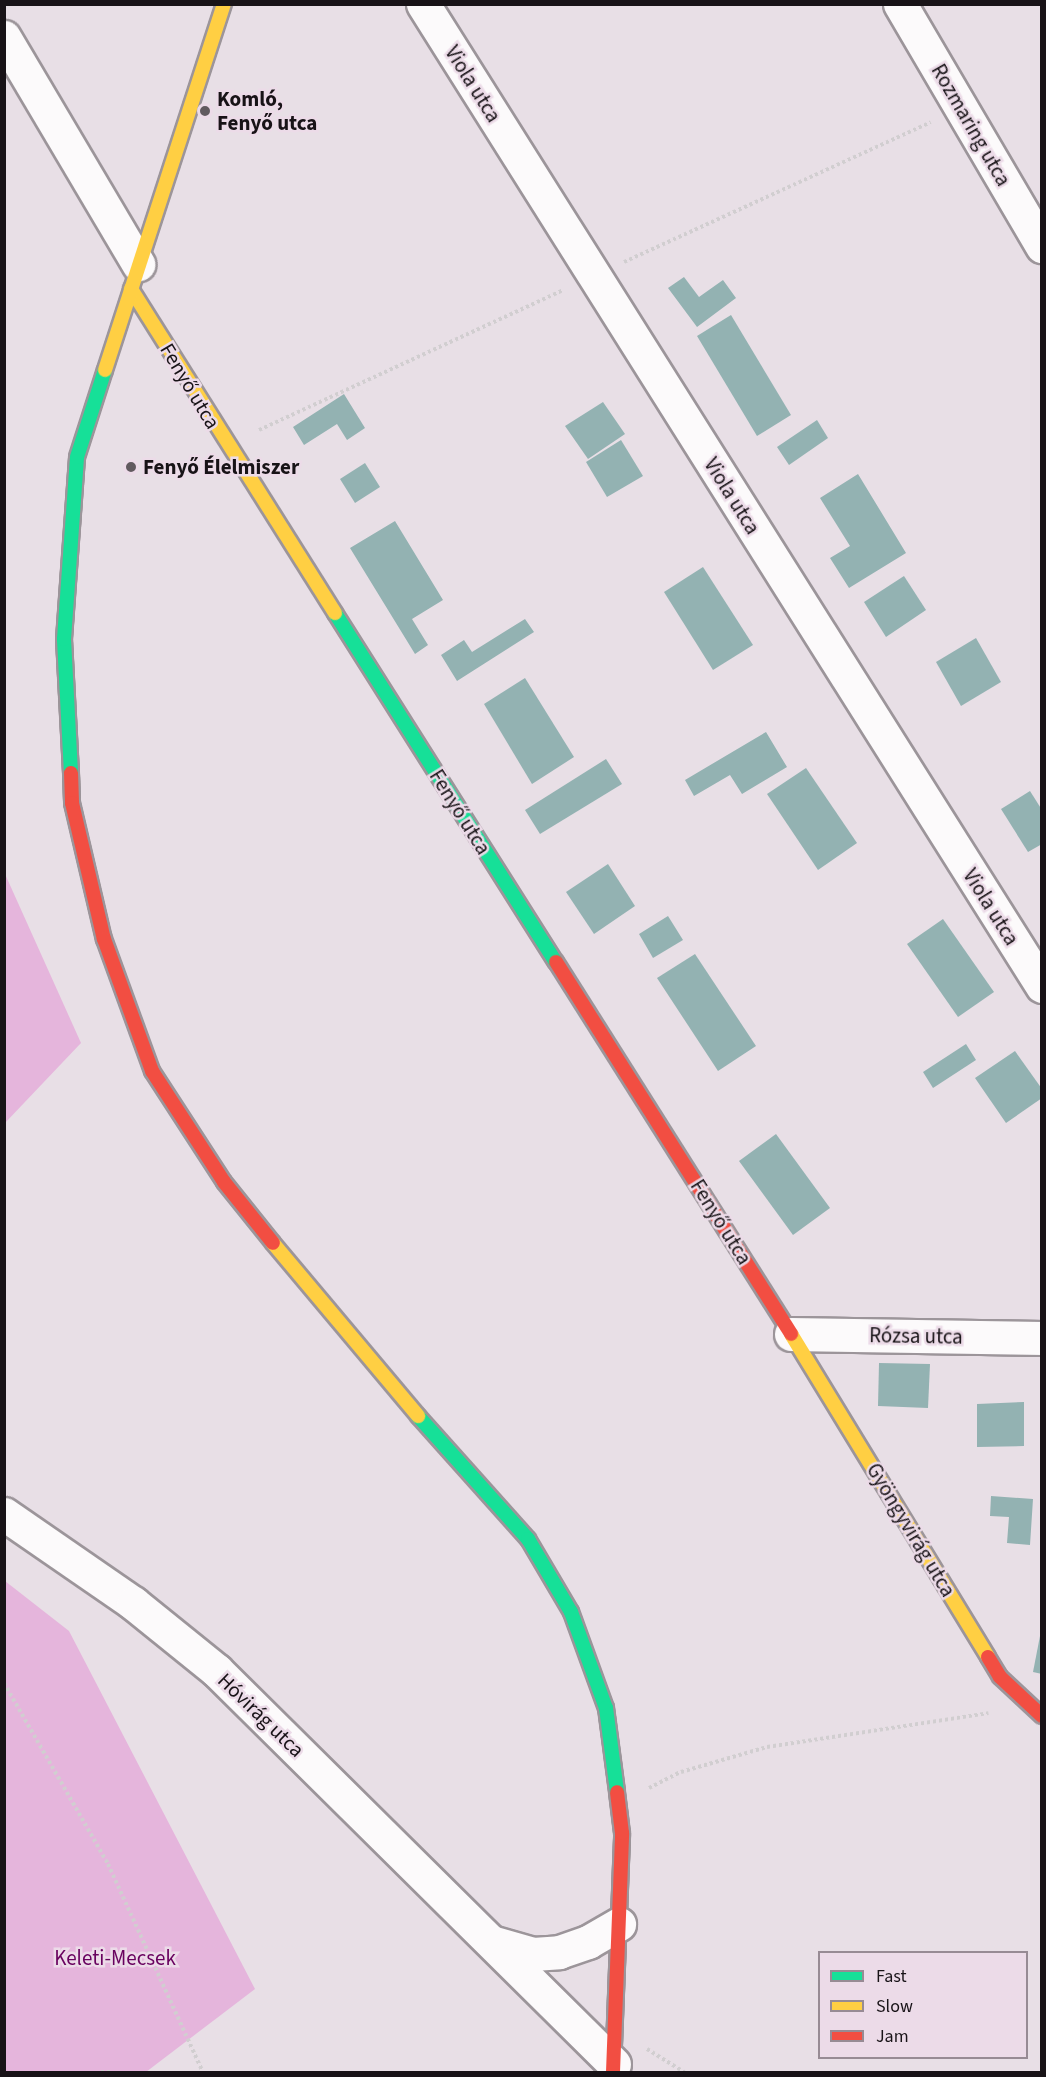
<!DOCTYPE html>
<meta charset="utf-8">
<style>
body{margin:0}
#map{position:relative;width:1046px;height:2077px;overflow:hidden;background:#e8dfe6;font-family:"Source Sans 3",sans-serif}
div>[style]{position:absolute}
.forest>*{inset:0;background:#e5b5dc}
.building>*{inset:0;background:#93b2b2}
.path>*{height:4px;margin-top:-2px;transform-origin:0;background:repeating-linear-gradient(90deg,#d1ced0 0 3px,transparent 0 6px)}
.roads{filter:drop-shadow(2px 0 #9c959a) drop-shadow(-2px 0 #9c959a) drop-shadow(0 2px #9c959a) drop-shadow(0 -2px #9c959a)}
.street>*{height:33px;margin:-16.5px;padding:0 16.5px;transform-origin:16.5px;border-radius:16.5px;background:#fcfafb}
.fast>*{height:14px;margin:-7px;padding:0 7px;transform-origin:7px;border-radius:7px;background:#16e098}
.slow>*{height:14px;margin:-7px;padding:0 7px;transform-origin:7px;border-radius:7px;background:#ffcf43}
.jam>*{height:14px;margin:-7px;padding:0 7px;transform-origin:7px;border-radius:7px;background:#f24e42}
.dots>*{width:16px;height:16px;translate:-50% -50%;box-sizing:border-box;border:3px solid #ecdbe8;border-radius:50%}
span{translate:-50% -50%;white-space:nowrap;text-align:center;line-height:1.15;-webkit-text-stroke:5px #ecdbe8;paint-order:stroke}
.street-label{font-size:21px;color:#181317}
.poi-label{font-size:21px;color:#181317;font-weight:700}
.left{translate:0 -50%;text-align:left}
.park-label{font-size:21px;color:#69025f}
.frame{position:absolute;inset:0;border:6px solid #181317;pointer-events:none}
.legend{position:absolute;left:818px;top:1951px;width:210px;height:108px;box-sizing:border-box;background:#ecdbe8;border:2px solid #978b94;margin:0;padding:8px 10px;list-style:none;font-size:18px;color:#181317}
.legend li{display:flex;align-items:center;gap:12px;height:30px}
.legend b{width:30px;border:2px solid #978b94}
</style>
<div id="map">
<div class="forest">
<div style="clip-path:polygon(5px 874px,81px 1043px,5px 1123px,4px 1123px)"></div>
<div style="clip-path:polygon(5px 1581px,69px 1631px,255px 1989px,146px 2072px,5px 2072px)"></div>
</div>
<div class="building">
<div style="clip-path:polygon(684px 277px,699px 297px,723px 280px,736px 298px,697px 327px,668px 288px)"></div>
<div style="clip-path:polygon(731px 315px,791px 415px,757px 436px,697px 336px)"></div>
<div style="clip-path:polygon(344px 394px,365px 428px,347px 440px,337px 424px,304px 445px,293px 427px)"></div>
<div style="clip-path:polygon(603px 402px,625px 434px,588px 459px,565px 426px)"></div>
<div style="clip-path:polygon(817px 420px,828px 438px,789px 465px,777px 447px)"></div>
<div style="clip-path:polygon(621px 440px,643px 476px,607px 497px,586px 462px)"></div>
<div style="clip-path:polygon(365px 463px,380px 487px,355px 503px,340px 479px)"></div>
<div style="clip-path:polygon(858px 474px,906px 553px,849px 588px,830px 558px,850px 546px,820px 498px)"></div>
<div style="clip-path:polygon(395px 521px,443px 600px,412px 619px,428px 645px,415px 654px,350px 548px)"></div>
<div style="clip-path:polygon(703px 567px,753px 645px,713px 670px,664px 592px)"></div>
<div style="clip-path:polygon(904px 576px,926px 610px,886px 637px,864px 602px)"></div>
<div style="clip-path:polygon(525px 619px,534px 632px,457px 681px,441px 655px,464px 640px,472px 652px)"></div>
<div style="clip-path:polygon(976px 638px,1001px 682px,961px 706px,936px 662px)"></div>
<div style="clip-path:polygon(525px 678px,574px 757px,532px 784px,484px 704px)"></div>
<div style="clip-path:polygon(766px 732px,787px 767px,742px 794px,730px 775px,694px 796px,685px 780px)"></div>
<div style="clip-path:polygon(606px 759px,622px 784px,540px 834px,525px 810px)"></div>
<div style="clip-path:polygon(806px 768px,857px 843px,818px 870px,767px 794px)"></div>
<div style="clip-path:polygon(1030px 791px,1042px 810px,1042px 844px,1028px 852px,1001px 809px)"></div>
<div style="clip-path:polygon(608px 864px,635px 906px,594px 934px,566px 892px)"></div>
<div style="clip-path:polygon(668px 916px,683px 940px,653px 958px,639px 934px)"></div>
<div style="clip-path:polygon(943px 919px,994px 992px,958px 1017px,907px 944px)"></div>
<div style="clip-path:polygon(695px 954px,756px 1046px,718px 1071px,657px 978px)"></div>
<div style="clip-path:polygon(966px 1044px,976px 1060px,933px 1088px,923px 1072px)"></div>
<div style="clip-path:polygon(1015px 1051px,1042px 1089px,1042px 1098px,1006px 1123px,975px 1078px)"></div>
<div style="clip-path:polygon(776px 1134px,830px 1208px,793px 1235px,739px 1161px)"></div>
<div style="clip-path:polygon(879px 1363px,930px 1364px,928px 1408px,878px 1406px)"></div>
<div style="clip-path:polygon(1024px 1402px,1024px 1446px,977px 1447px,977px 1404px)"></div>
<div style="clip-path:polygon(991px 1496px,1033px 1499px,1030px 1545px,1007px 1543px,1009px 1517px,990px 1516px)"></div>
<div style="clip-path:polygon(1040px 1636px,1042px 1636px,1042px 1674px,1033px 1672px)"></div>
</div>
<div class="path">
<div style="left:624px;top:262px;width:337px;rotate:-24.5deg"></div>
<div style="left:259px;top:430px;width:335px;rotate:-24.7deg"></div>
<div style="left:4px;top:1683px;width:209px;rotate:60.1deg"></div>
<div style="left:108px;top:1864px;width:229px;rotate:65.5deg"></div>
<div style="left:649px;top:1788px;width:36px;rotate:-27deg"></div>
<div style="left:681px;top:1772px;width:90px;rotate:-16.2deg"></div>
<div style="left:767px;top:1747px;width:224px;rotate:-8.7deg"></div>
<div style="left:647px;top:2049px;width:44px;rotate:31.9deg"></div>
<div style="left:101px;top:2072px;width:11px"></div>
</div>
<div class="roads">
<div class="street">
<div style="left:423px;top:4px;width:1161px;rotate:57.77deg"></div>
<div style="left:900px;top:4px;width:281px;rotate:59.6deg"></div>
<div style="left:4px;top:37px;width:264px;rotate:59.4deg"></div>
<div style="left:791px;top:1334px;width:251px;rotate:0.9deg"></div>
<div style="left:4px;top:1514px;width:157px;rotate:34.6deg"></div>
<div style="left:133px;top:1603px;width:107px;rotate:38.9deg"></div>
<div style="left:216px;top:1670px;width:560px;rotate:44.71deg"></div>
<div style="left:495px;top:1943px;width:40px;rotate:16deg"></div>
<div style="left:533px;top:1954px;width:26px;rotate:-4deg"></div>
<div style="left:559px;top:1952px;width:31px;rotate:-19deg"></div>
<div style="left:588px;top:1942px;width:36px;rotate:-30deg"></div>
</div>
<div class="fast">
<div style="left:335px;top:613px;width:413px;rotate:57.7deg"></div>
<div style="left:71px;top:773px;width:134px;rotate:-93deg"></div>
<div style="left:64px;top:639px;width:182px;rotate:-85.9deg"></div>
<div style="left:77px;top:457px;width:91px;rotate:-72.2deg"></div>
<div style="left:418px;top:1416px;width:165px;rotate:48.2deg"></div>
<div style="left:528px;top:1539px;width:85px;rotate:59.5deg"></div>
<div style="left:571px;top:1612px;width:102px;rotate:70deg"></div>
<div style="left:606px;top:1708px;width:85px;rotate:82.5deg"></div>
</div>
<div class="slow">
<div style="left:131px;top:289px;width:383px;rotate:57.8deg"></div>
<div style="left:105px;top:370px;width:385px;rotate:-72deg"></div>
<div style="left:273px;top:1243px;width:226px;rotate:50deg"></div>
<div style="left:791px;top:1334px;width:378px;rotate:58.6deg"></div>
</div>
<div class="jam">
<div style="left:71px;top:773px;width:30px;rotate:88deg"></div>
<div style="left:72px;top:803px;width:140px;rotate:76.8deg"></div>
<div style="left:104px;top:939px;width:140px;rotate:70deg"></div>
<div style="left:152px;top:1071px;width:132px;rotate:57deg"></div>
<div style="left:224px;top:1182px;width:78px;rotate:51.2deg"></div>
<div style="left:556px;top:962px;width:440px;rotate:57.7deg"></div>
<div style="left:988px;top:1657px;width:23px;rotate:59deg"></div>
<div style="left:1000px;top:1677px;width:57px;rotate:42.9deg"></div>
<div style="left:613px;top:2072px;width:239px;rotate:-87.8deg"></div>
<div style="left:622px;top:1833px;width:41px;rotate:-97deg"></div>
</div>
</div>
<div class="dots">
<div style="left:205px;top:111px;background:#615a5f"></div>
<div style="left:131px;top:467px;background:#615a5f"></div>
</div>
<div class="street-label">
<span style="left:473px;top:84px;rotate:58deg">Viola utca</span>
<span style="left:971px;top:125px;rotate:60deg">Rozmaring utca</span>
<span style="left:190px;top:386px;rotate:59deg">Fenyő utca</span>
<span style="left:732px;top:496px;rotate:58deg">Viola utca</span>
<span style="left:460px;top:812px;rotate:58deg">Fenyő utca</span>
<span style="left:991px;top:907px;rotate:58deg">Viola utca</span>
<span style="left:721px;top:1222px;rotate:58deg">Fenyő utca</span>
<span style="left:916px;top:1336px;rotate:1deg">Rózsa utca</span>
<span style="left:911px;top:1530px;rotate:59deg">Gyöngyvirág utca</span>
<span style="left:261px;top:1715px;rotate:44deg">Hóvirág utca</span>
</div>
<div class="poi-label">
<span class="left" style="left:217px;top:111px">Komló,<br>Fenyő utca</span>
<span class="left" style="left:143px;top:467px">Fenyő Élelmiszer</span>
</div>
<div class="park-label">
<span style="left:115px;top:1958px">Keleti-Mecsek</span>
</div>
<div class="frame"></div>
<ul class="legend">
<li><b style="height:8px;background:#16e098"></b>Fast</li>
<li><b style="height:8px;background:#ffcf43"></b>Slow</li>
<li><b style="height:8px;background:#f24e42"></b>Jam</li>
</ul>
</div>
